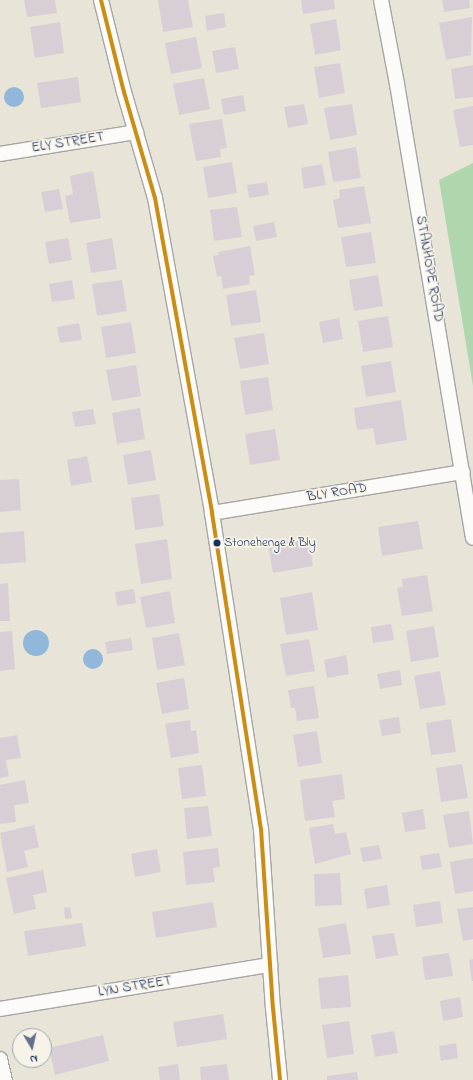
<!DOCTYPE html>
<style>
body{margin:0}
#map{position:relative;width:473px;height:1080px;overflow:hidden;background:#e9e4d8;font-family:"Indie Flower",sans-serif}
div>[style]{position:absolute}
.green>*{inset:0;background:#afd6ad}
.water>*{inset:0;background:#91b7da}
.round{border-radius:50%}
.building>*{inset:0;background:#d7cfd5}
.roads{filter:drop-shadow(1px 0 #a6a6a5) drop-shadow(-1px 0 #a6a6a5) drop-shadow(0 1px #a6a6a5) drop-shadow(0 -1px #a6a6a5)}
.minor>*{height:14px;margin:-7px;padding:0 7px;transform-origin:7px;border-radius:7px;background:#fcfbf9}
.bus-1>*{height:4px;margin:-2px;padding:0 2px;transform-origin:2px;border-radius:2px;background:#cb8e13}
.dots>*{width:11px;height:11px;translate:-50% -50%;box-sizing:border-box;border:2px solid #f7f3e8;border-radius:50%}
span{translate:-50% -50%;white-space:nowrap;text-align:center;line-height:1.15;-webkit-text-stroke:3.5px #f7f3e8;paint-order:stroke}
.bus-label{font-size:13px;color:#1b2f5e}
.left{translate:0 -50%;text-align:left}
.street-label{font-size:14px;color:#1b2f5e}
.north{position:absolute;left:12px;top:1028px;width:40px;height:40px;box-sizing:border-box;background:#f7f3e8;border:1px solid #9fa5b1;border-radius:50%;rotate:171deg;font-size:11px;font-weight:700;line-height:16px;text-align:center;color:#1b2f5e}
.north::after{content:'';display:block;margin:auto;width:14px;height:18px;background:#636e89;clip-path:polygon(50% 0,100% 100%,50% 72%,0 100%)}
</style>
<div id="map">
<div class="green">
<div style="clip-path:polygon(473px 163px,473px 386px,439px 180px)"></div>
</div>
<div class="water">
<div class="round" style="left:4px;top:87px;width:20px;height:20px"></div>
<div class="round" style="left:23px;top:630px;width:26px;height:26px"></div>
<div class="round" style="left:83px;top:649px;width:20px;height:20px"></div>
</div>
<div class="building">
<div style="clip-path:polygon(24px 0,55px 0,57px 13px,27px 17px)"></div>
<div style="clip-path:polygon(158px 0,188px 0,193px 27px,163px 32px)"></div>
<div style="clip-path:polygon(301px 0,334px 0,335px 9px,303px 14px)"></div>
<div style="clip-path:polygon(442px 0,469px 0,470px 8px,444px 12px)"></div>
<div style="clip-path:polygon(224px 13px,226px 27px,207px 31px,205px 16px)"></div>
<div style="clip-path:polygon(472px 17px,471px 55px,446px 60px,439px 23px)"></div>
<div style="clip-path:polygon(336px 19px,341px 50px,315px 55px,310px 24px)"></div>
<div style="clip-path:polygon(60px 22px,64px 53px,35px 58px,30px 27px)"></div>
<div style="clip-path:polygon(196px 37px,202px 68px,171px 74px,165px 43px)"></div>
<div style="clip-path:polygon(235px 47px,239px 69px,216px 73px,212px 51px)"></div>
<div style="clip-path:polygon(340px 63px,345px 93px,319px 98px,314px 67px)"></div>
<div style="clip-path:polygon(473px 65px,473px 97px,455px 99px,451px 69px)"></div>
<div style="clip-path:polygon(78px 77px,81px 102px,41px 108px,37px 83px)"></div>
<div style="clip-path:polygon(204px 78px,210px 109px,179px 115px,173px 84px)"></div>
<div style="clip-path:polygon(243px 95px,246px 111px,224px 115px,221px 99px)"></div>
<div style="clip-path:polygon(304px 104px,308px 124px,288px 128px,284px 107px)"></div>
<div style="clip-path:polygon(352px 104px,357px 135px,330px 140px,324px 108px)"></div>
<div style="clip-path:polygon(473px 106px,473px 145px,460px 147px,453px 110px)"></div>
<div style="clip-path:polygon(222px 119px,227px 148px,220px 149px,221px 157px,196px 161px,189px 124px)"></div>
<div style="clip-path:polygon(356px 147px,361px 178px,333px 182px,328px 152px)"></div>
<div style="clip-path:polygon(232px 162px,237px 193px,208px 198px,203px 167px)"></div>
<div style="clip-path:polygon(322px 164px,326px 185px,304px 189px,301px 168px)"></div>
<div style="clip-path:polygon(93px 171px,101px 218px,70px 223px,65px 196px,73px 194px,70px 176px)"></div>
<div style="clip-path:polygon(267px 182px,269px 195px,249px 198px,247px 185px)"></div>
<div style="clip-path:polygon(364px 186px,371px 223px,338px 228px,333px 200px,340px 198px,339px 190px)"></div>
<div style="clip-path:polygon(59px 189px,63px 209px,45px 212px,41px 192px)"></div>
<div style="clip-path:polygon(237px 207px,242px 237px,214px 241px,210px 210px)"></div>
<div style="clip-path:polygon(274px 222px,277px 237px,256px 241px,253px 226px)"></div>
<div style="clip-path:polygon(371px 232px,376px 263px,346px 267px,341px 237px)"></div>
<div style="clip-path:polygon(68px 238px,72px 260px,49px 264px,45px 242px)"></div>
<div style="clip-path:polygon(112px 238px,117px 269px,91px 273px,86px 243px)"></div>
<div style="clip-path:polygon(250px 246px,255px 275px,249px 276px,250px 284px,223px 289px,221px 276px,217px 277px,213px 256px,219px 255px,218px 252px)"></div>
<div style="clip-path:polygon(378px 275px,383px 306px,354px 311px,349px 280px)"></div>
<div style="clip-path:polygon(72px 280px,75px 299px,52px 302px,49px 284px)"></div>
<div style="clip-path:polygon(122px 280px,127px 311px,97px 316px,92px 284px)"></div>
<div style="clip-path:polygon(256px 290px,261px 322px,231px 326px,226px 295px)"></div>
<div style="clip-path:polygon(388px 316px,393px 347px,363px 352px,358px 321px)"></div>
<div style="clip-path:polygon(339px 318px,343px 339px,323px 343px,319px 322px)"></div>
<div style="clip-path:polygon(131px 322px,136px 353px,106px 358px,101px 327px)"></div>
<div style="clip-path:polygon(79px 323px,82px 340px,60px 343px,57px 327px)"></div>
<div style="clip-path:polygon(264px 333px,269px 364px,240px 369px,234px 338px)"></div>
<div style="clip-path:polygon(391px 361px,396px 392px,366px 397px,361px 366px)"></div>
<div style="clip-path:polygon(136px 365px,141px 396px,112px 401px,106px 370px)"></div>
<div style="clip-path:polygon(268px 377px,273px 410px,245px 415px,240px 381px)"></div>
<div style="clip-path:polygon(401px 400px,407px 440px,376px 445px,373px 428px,357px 430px,354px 408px)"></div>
<div style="clip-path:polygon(140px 408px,145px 439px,117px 444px,112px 413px)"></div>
<div style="clip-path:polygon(93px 409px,96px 424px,75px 427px,72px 412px)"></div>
<div style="clip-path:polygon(275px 429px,280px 460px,250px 465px,245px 434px)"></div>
<div style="clip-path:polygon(151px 450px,156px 480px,128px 485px,123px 455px)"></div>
<div style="clip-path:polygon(87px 456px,92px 482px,71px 486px,67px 460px)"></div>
<div style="clip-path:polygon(19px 479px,21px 510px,0 512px,0 480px)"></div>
<div style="clip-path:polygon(159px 494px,164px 526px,135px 530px,131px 498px)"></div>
<div style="clip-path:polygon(418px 521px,423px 549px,382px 556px,378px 527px)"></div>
<div style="clip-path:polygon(24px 531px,26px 562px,0 564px,0 533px)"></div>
<div style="clip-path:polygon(308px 538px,313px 566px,273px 573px,268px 545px)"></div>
<div style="clip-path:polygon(167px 539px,172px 579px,141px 584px,135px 544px)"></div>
<div style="clip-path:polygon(427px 575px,433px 611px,402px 616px,397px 588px,403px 587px,402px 579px)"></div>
<div style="clip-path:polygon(8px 583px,10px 621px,0 621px,0 584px)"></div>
<div style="clip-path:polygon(134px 589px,136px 603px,117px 606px,115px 592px)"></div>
<div style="clip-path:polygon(170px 591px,175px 623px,146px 628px,140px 597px)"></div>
<div style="clip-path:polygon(312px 592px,318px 630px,286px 635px,280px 598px)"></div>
<div style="clip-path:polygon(391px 624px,394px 640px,373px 643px,371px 627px)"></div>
<div style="clip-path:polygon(434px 626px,439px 657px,411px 662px,406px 631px)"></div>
<div style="clip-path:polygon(12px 631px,15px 669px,0 671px,0 632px)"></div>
<div style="clip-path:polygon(179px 633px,185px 665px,157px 670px,152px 638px)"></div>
<div style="clip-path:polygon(131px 638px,133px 650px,107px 654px,105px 642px)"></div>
<div style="clip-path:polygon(309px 639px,315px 671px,286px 676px,280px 644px)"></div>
<div style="clip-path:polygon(346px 655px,349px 674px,327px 678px,324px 660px)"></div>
<div style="clip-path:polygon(400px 670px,402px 685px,380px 689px,377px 674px)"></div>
<div style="clip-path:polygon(440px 671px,446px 705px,420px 709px,414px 676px)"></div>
<div style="clip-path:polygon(184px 678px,189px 709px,162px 714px,156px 683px)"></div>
<div style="clip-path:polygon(314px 686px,319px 718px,297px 721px,295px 708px,291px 708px,288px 690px)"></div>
<div style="clip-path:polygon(399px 717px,401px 733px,382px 736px,379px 720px)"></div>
<div style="clip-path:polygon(451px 719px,456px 752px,431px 755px,426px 723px)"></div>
<div style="clip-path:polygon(190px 720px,191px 731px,196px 730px,199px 753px,171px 758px,165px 724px)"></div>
<div style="clip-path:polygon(317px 731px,322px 763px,298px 767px,293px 735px)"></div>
<div style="clip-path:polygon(17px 735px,21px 758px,6px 760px,9px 776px,0 778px,0 738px)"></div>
<div style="clip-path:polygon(462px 764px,468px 798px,441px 802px,436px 768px)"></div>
<div style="clip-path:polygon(202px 765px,206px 796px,182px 799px,178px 768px)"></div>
<div style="clip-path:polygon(342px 774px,345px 799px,332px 801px,335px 817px,305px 821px,300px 780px)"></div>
<div style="clip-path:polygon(25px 780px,29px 803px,14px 805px,16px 822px,0 824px,0 785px)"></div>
<div style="clip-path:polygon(208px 806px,212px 836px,187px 839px,184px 808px)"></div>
<div style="clip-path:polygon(423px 809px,426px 829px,405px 832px,402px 813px)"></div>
<div style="clip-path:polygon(469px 811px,473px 844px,449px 848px,443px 815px)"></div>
<div style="clip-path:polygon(333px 824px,335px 834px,346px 832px,351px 854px,315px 864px,309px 828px)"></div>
<div style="clip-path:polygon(34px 825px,39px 847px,24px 851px,28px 867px,7px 872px,0 833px)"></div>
<div style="clip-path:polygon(379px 845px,382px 859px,363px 862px,360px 848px)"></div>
<div style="clip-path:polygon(218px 848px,220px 867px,213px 868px,215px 882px,186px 885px,183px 852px)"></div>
<div style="clip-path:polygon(157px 849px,161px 872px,135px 877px,131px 854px)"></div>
<div style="clip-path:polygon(439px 853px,442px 867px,422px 870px,420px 856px)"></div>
<div style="clip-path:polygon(473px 858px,473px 891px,455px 894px,450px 862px)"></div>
<div style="clip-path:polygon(43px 870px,47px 892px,33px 895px,36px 909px,14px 914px,6px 878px)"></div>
<div style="clip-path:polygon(340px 873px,342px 905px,315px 906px,314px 874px)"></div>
<div style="clip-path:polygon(387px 885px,390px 905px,367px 909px,364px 889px)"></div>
<div style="clip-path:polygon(440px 901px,443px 923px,416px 927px,413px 905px)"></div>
<div style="clip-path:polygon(213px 902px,217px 927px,156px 938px,152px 912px)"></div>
<div style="clip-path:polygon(70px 907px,72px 918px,65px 919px,64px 908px)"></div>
<div style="clip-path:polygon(473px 907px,473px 939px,463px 941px,457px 909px)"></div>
<div style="clip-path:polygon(82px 923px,86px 946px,28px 956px,24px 931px)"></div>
<div style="clip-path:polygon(346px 923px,351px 954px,323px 958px,318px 928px)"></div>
<div style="clip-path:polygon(394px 933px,398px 955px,376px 959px,372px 936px)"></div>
<div style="clip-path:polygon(449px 953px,453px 976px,425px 980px,422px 957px)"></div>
<div style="clip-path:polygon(473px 959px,473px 981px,472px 981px,469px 960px)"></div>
<div style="clip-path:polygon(348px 975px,351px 1007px,321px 1009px,318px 978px)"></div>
<div style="clip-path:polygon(460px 997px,463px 1017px,443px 1021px,440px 1001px)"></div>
<div style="clip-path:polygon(223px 1014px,227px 1039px,177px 1047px,173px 1022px)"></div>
<div style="clip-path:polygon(349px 1021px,354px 1054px,327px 1058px,322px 1025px)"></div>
<div style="clip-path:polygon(394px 1031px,398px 1053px,375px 1057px,371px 1035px)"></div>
<div style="clip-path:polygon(103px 1035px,109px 1061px,55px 1075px,49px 1048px)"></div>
<div style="clip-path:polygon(456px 1043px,458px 1058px,441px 1061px,439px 1046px)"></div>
<div style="clip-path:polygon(178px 1064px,180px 1080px,160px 1080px,158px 1067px)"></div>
<div style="clip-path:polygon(227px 1064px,229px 1080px,201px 1080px,200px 1067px)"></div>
<div style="clip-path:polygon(357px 1072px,358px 1080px,327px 1080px,327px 1076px)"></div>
</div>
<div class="roads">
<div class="minor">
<div style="left:101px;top:0;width:95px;rotate:76deg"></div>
<div style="left:124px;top:92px;width:110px;rotate:73.7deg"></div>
<div style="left:155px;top:198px;width:320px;rotate:79.7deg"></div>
<div style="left:212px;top:513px;width:320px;rotate:81.2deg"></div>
<div style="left:261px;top:829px;width:179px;rotate:86.2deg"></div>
<div style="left:273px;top:1008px;width:72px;rotate:84.4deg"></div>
<div style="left:381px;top:0;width:86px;rotate:79.2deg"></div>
<div style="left:397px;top:84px;width:460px;rotate:80.5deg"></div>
<div style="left:0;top:154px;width:138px;rotate:-9.2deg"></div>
<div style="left:212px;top:513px;width:254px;rotate:-9.3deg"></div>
<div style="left:0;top:1009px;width:274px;rotate:-9.3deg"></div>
<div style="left:0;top:1059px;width:22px;rotate:77deg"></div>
</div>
</div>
<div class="bus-1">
<div style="left:101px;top:0;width:95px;rotate:76deg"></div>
<div style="left:124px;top:92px;width:110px;rotate:73.7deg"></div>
<div style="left:155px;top:198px;width:320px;rotate:79.7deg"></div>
<div style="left:212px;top:513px;width:320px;rotate:81.2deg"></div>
<div style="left:261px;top:829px;width:179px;rotate:86.2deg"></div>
<div style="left:273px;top:1008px;width:72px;rotate:84.4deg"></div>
</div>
<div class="dots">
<div style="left:217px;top:543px;background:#1b2f5e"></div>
</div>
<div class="bus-label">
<span class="left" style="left:224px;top:543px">Stonehenge &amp; Bly</span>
</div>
<div class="street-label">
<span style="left:68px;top:143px;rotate:-9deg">ELY STREET</span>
<span style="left:429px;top:269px;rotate:80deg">STANHOPE ROAD</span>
<span style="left:337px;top:493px;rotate:-9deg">BLY ROAD</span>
<span style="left:135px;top:987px;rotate:-9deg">LYN STREET</span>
</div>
<div class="north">N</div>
</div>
